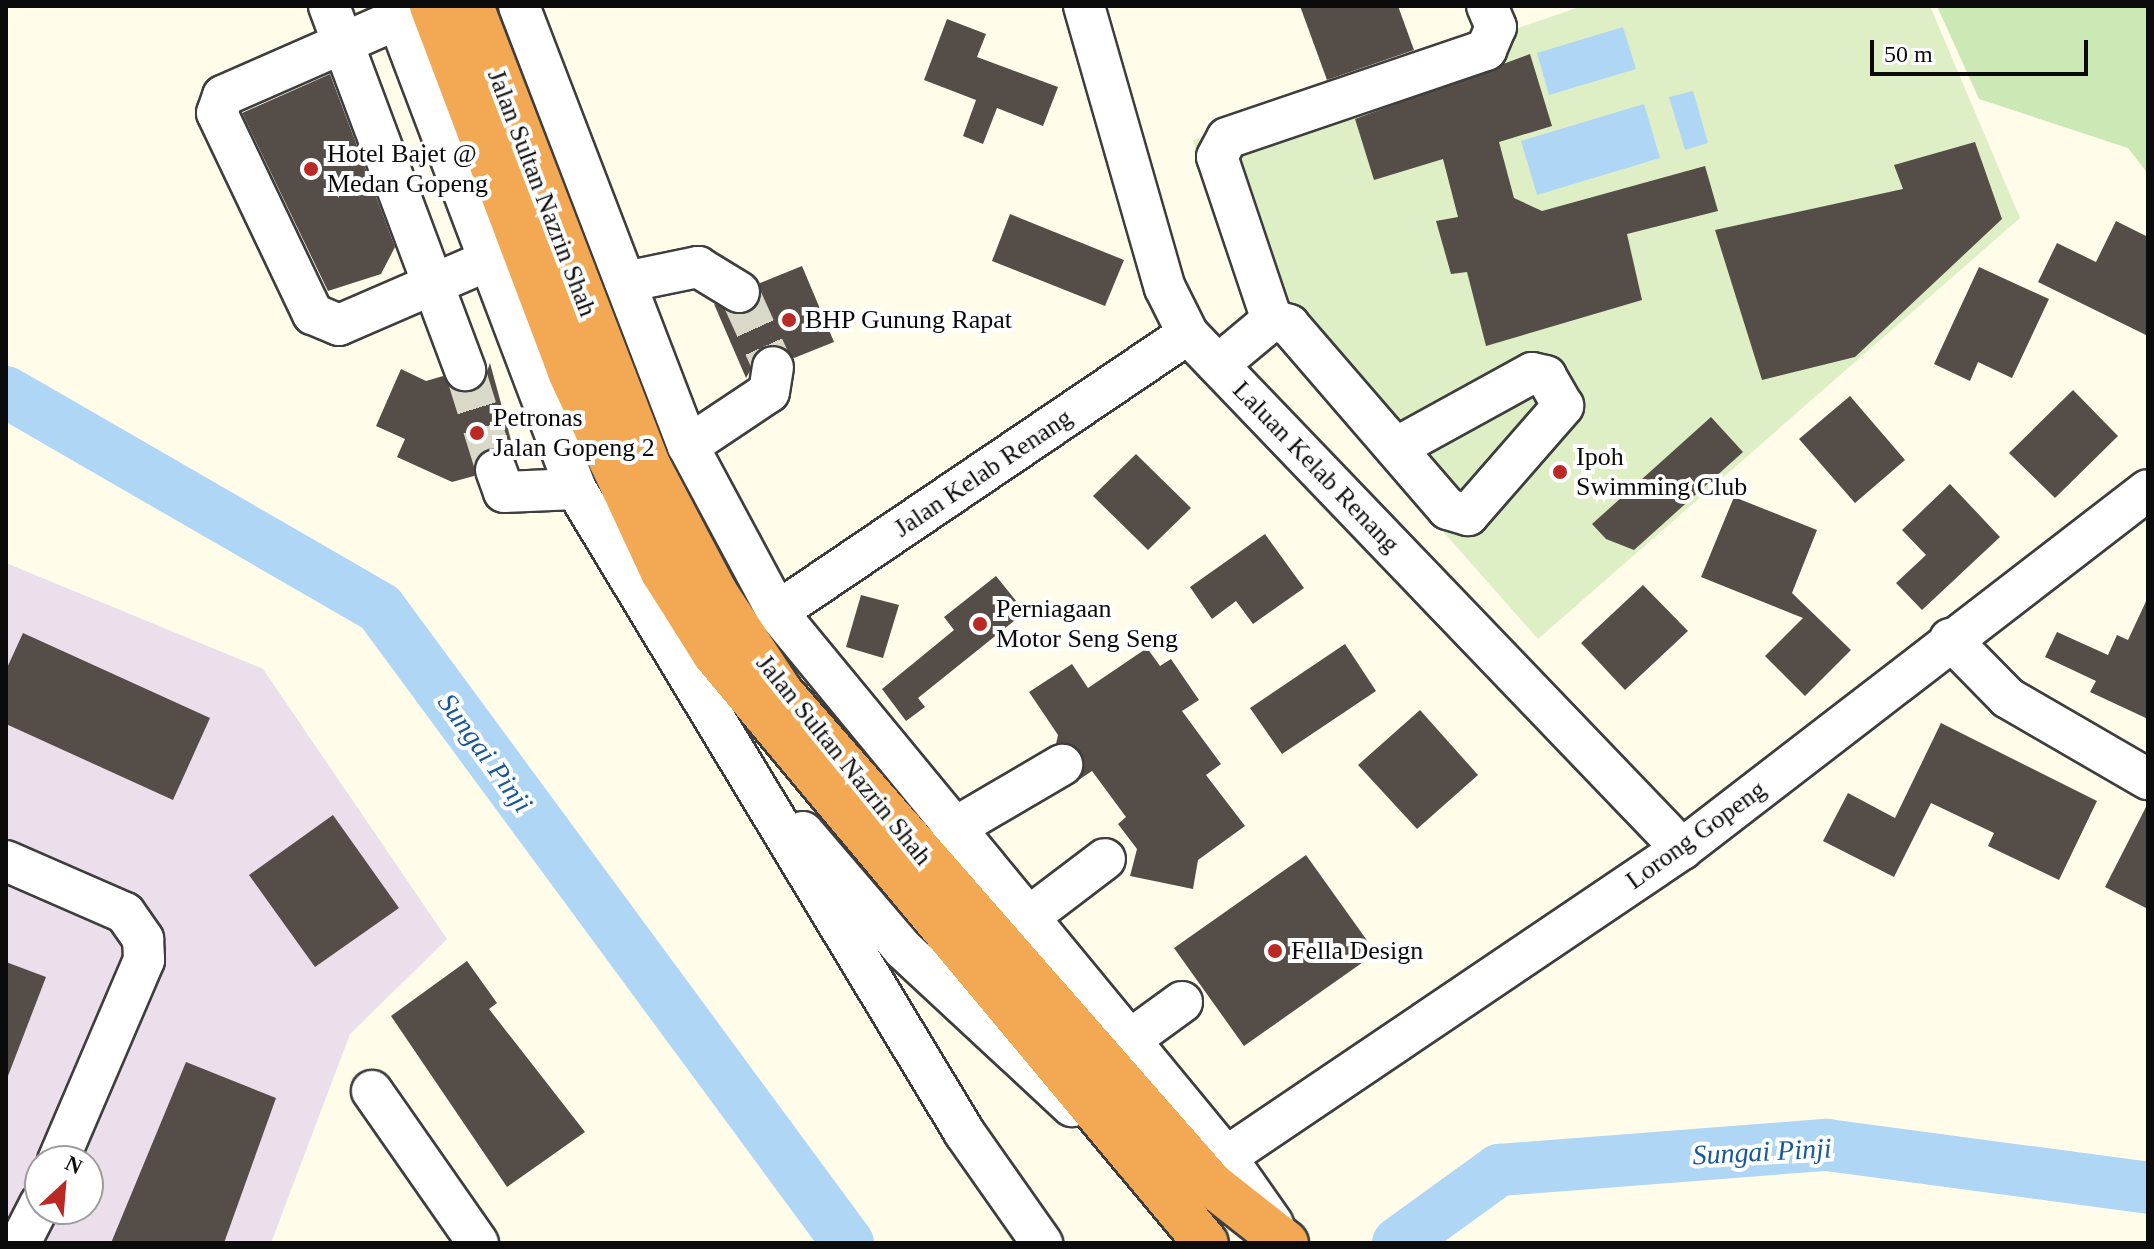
<!DOCTYPE html>
<style>
body{margin:0}
#map{position:relative;width:2154px;height:1249px;overflow:hidden;background:#fffcea;font-family:"Times New Roman",serif}
div>[style]{position:absolute}
.industrial>*{inset:0;background:#eadfeb}
.green>*{inset:0;background:#cbe8b5}
.pitch>*{inset:0;background:#deefc6}
.water>*{inset:0;background:#afd6f5}
.river>*{height:52px;margin:-26px;padding:0 26px;transform-origin:26px;border-radius:26px;background:#afd6f5}
.building>*{inset:0;background:#544d48}
.minor-tunnel>*{height:40px;margin-top:-20px;transform-origin:0;background:repeating-linear-gradient(90deg,#dad8c9 0 40px,transparent 0 60px)}
.roads{filter:drop-shadow(2px 0 #3e3e3e) drop-shadow(-2px 0 #3e3e3e) drop-shadow(0 2px #3e3e3e) drop-shadow(0 -2px #3e3e3e)}
.minor>*{height:40px;margin:-20px;padding:0 20px;transform-origin:20px;border-radius:20px;background:#fff}
.highway>*{height:44px;margin:-22px;padding:0 22px;transform-origin:22px;border-radius:22px;background:#f3a954}
.dots>*{width:22px;height:22px;translate:-50% -50%;box-sizing:border-box;border:4px solid #fff;border-radius:50%}
span{translate:-50% -50%;white-space:nowrap;text-align:center;line-height:1.15;-webkit-text-stroke:8px #fff;paint-order:stroke}
.poi-label{font-size:26px;color:#0b0b0b}
.left{translate:0 -50%;text-align:left}
.street-label{font-size:26px;color:#0b0b0b}
.water-label{font-size:28px;color:#17579b;font-style:italic}
.frame{position:absolute;inset:0;border:8px solid #0b0b0b;pointer-events:none}
.north{position:absolute;left:24px;top:1145px;width:80px;height:80px;box-sizing:border-box;background:#fff;border:2px solid #9d9d9d;border-radius:50%;rotate:26deg;font-size:22px;font-weight:700;line-height:32px;text-align:center;color:#0b0b0b}
.north::after{content:'';display:block;margin:auto;width:28px;height:36px;background:#ba2a25;clip-path:polygon(50% 0,100% 100%,50% 72%,0 100%)}
.scale{position:absolute;left:1870px;top:40px;width:218px;height:36px;box-sizing:border-box;border:4px solid #0b0b0b;border-top:0;padding-left:10px;font-size:24px;line-height:28px;white-space:nowrap;color:#0b0b0b;-webkit-text-stroke:6px #fff;paint-order:stroke}
</style>
<div id="map">
<div class="industrial">
<div style="clip-path:polygon(evenodd,6px 563px,263px 669px,447px 939px,350px 1034px,271px 1243px,6px 1243px,6px 563px,40px 1161px,88px 1161px,88px 1209px,40px 1209px,40px 1161px)"></div>
</div>
<div class="green">
<div style="clip-path:polygon(1937px 6px,2148px 6px,2148px 174px,2128px 148px,1979px 99px)"></div>
</div>
<div class="pitch">
<div style="clip-path:polygon(1582px 6px,1930px 6px,2020px 218px,1538px 639px,1243px 305px,1193px 140px)"></div>
</div>
<div class="water">
<div style="clip-path:polygon(1623px 27px,1636px 69px,1549px 95px,1537px 53px)"></div>
<div style="clip-path:polygon(1693px 91px,1708px 143px,1685px 150px,1669px 97px)"></div>
<div style="clip-path:polygon(1644px 104px,1660px 158px,1537px 195px,1521px 141px)"></div>
</div>
<div class="river">
<div style="left:6px;top:392px;width:432px;rotate:30deg"></div>
<div style="left:380px;top:608px;width:789px;rotate:53.61deg"></div>
<div style="left:1398px;top:1243px;width:125px;rotate:-35.9deg"></div>
<div style="left:1499px;top:1170px;width:329px;rotate:-4.4deg"></div>
<div style="left:1827px;top:1145px;width:324px;rotate:7.6deg"></div>
</div>
<div class="building">
<div style="clip-path:polygon(1300px 6px,1398px 6px,1414px 50px,1327px 80px)"></div>
<div style="clip-path:polygon(947px 19px,986px 34px,977px 57px,1058px 87px,1043px 126px,997px 108px,983px 144px,963px 136px,976px 100px,924px 80px)"></div>
<div style="clip-path:polygon(1530px 54px,1552px 126px,1499px 142px,1514px 198px,1542px 211px,1705px 166px,1718px 211px,1627px 234px,1642px 300px,1486px 346px,1467px 272px,1451px 274px,1436px 221px,1458px 217px,1443px 159px,1374px 180px,1355px 119px)"></div>
<div style="clip-path:polygon(330px 74px,395px 247px,381px 274px,328px 291px,242px 113px)"></div>
<div style="clip-path:polygon(1975px 142px,2002px 219px,1855px 357px,1762px 380px,1715px 230px,1903px 189px,1894px 165px)"></div>
<div style="clip-path:polygon(1010px 214px,1124px 260px,1105px 306px,992px 261px)"></div>
<div style="clip-path:polygon(2116px 221px,2148px 237px,2148px 336px,2038px 282px,2057px 243px,2096px 262px)"></div>
<div style="clip-path:polygon(802px 266px,834px 342px,794px 358px,777px 345px,764px 346px,746px 378px,714px 304px,749px 312px,759px 303px,760px 283px)"></div>
<div style="clip-path:polygon(1979px 267px,2049px 299px,2012px 378px,1978px 362px,1970px 381px,1934px 364px)"></div>
<div style="clip-path:polygon(490px 363px,517px 462px,510px 452px,489px 448px,478px 456px,474px 476px,452px 482px,397px 457px,405px 439px,376px 426px,401px 369px,426px 381px,443px 376px,462px 393px,482px 385px)"></div>
<div style="clip-path:polygon(2073px 390px,2118px 436px,2055px 498px,2009px 453px)"></div>
<div style="clip-path:polygon(1850px 396px,1905px 460px,1855px 503px,1799px 439px)"></div>
<div style="clip-path:polygon(1711px 417px,1743px 452px,1634px 550px,1606px 539px,1592px 524px)"></div>
<div style="clip-path:polygon(1136px 454px,1191px 508px,1148px 550px,1093px 496px)"></div>
<div style="clip-path:polygon(1950px 484px,2000px 537px,1922px 610px,1896px 583px,1926px 555px,1902px 530px)"></div>
<div style="clip-path:polygon(1734px 497px,1817px 530px,1792px 593px,1851px 650px,1805px 696px,1765px 656px,1803px 618px,1701px 577px)"></div>
<div style="clip-path:polygon(1265px 534px,1304px 588px,1253px 624px,1236px 601px,1212px 619px,1190px 587px)"></div>
<div style="clip-path:polygon(996px 576px,1025px 612px,918px 698px,925px 707px,906px 721px,882px 689px,954px 630px,944px 617px)"></div>
<div style="clip-path:polygon(1643px 585px,1688px 631px,1625px 690px,1581px 643px)"></div>
<div style="clip-path:polygon(861px 595px,899px 605px,883px 658px,846px 647px)"></div>
<div style="clip-path:polygon(2148px 597px,2148px 719px,2090px 692px,2096px 681px,2045px 657px,2057px 632px,2108px 655px,2117px 635px,2128px 640px)"></div>
<div style="clip-path:polygon(23px 633px,210px 718px,173px 800px,6px 724px,6px 670px)"></div>
<div style="clip-path:polygon(1345px 644px,1376px 691px,1282px 754px,1250px 708px)"></div>
<div style="clip-path:polygon(1147px 648px,1160px 666px,1171px 659px,1199px 700px,1182px 711px,1221px 764px,1206px 775px,1245px 826px,1198px 860px,1193px 889px,1130px 876px,1137px 849px,1118px 824px,1126px 817px,1092px 771px,1080px 779px,1082px 754px,1056px 744px,1058px 735px,1029px 692px,1072px 664px,1088px 688px)"></div>
<div style="clip-path:polygon(1420px 710px,1478px 775px,1417px 829px,1358px 765px)"></div>
<div style="clip-path:polygon(1941px 723px,2097px 801px,2059px 880px,1988px 846px,1994px 833px,1931px 803px,1894px 877px,1823px 841px,1848px 793px,1895px 818px)"></div>
<div style="clip-path:polygon(2148px 803px,2148px 909px,2105px 887px)"></div>
<div style="clip-path:polygon(333px 815px,399px 908px,315px 967px,249px 875px)"></div>
<div style="clip-path:polygon(1306px 855px,1376px 953px,1244px 1046px,1174px 948px)"></div>
<div style="clip-path:polygon(467px 961px,497px 1003px,489px 1009px,585px 1132px,507px 1187px,391px 1016px)"></div>
<div style="clip-path:polygon(6px 962px,46px 977px,8px 1076px,6px 1076px)"></div>
<div style="clip-path:polygon(186px 1062px,276px 1098px,224px 1243px,111px 1243px)"></div>
</div>
<div class="minor-tunnel">
<div style="left:739px;top:292px;width:82px;rotate:65.6deg"></div>
<div style="left:465px;top:370px;width:105px;rotate:72.8deg"></div>
</div>
<div class="roads">
<div class="minor">
<div style="left:329px;top:6px;width:389px;rotate:69.5deg"></div>
<div style="left:393px;top:6px;width:517px;rotate:69.25deg"></div>
<div style="left:576px;top:489px;width:751px;rotate:58.89deg"></div>
<div style="left:964px;top:1132px;width:136px;rotate:54.9deg"></div>
<div style="left:519px;top:6px;width:471px;rotate:69deg"></div>
<div style="left:688px;top:446px;width:188px;rotate:61.8deg"></div>
<div style="left:777px;top:612px;width:706px;rotate:50.52deg"></div>
<div style="left:1226px;top:1157px;width:82px;rotate:55deg"></div>
<div style="left:1084px;top:6px;width:293px;rotate:74deg"></div>
<div style="left:1165px;top:288px;width:51px;rotate:63.4deg"></div>
<div style="left:1188px;top:334px;width:714px;rotate:46.19deg"></div>
<div style="left:398px;top:19px;width:191px;rotate:156.3deg"></div>
<div style="left:223px;top:96px;width:18px;rotate:109deg"></div>
<div style="left:217px;top:113px;width:223px;rotate:64.5deg"></div>
<div style="left:313px;top:314px;width:28px;rotate:23deg"></div>
<div style="left:339px;top:325px;width:163px;rotate:-23.4deg"></div>
<div style="left:625px;top:282px;width:75px;rotate:-11.6deg"></div>
<div style="left:698px;top:267px;width:48px;rotate:31.4deg"></div>
<div style="left:1272px;top:320px;width:172px;rotate:-108.6deg"></div>
<div style="left:1217px;top:157px;width:21px;rotate:-62deg"></div>
<div style="left:1227px;top:138px;width:274px;rotate:-18.8deg"></div>
<div style="left:1486px;top:50px;width:25px;rotate:-67deg"></div>
<div style="left:1496px;top:27px;width:23px;rotate:-113deg"></div>
<div style="left:1218px;top:365px;width:70px;rotate:-39.8deg"></div>
<div style="left:1272px;top:320px;width:18px;rotate:16deg"></div>
<div style="left:1289px;top:325px;width:243px;rotate:49.2deg"></div>
<div style="left:1448px;top:509px;width:21px;rotate:17deg"></div>
<div style="left:1468px;top:515px;width:145px;rotate:-48.9deg"></div>
<div style="left:1563px;top:406px;width:34px;rotate:-120deg"></div>
<div style="left:1546px;top:376px;width:14px;rotate:-168deg"></div>
<div style="left:1532px;top:373px;width:152px;rotate:151.2deg"></div>
<div style="left:688px;top:446px;width:97px;rotate:-33.7deg"></div>
<div style="left:769px;top:392px;width:25px;rotate:-81deg"></div>
<div style="left:496px;top:470px;width:23px;rotate:70deg"></div>
<div style="left:504px;top:492px;width:72px;rotate:-2.4deg"></div>
<div style="left:777px;top:612px;width:496px;rotate:-34.1deg"></div>
<div style="left:1950px;top:639px;width:83px;rotate:45.5deg"></div>
<div style="left:2008px;top:698px;width:162px;rotate:30.1deg"></div>
<div style="left:951px;top:830px;width:129px;rotate:-30.4deg"></div>
<div style="left:803px;top:832px;width:154px;rotate:49.5deg"></div>
<div style="left:903px;top:949px;width:231px;rotate:42.9deg"></div>
<div style="left:6px;top:861px;width:130px;rotate:23.6deg"></div>
<div style="left:125px;top:913px;width:32px;rotate:55deg"></div>
<div style="left:143px;top:939px;width:21px;rotate:87deg"></div>
<div style="left:144px;top:960px;width:219px;rotate:113.2deg"></div>
<div style="left:1026px;top:919px;width:99px;rotate:-37.2deg"></div>
<div style="left:1127px;top:1042px;width:68px;rotate:-36deg"></div>
<div style="left:372px;top:1091px;width:185px;rotate:55.1deg"></div>
<div style="left:1226px;top:1157px;width:550px;rotate:-34.04deg"></div>
<div style="left:1682px;top:849px;width:588px;rotate:-37.61deg"></div>
<div style="left:20px;top:1243px;width:44px;rotate:-62.9deg"></div>
</div>
<div class="highway">
<div style="left:432px;top:6px;width:391px;rotate:69.3deg"></div>
<div style="left:570px;top:372px;width:221px;rotate:65.1deg"></div>
<div style="left:663px;top:572px;width:96px;rotate:57.8deg"></div>
<div style="left:714px;top:653px;width:768px;rotate:50.18deg"></div>
<div style="left:471px;top:6px;width:494px;rotate:68.9deg"></div>
<div style="left:649px;top:467px;width:144px;rotate:62.2deg"></div>
<div style="left:716px;top:594px;width:120px;rotate:56.6deg"></div>
<div style="left:782px;top:694px;width:653px;rotate:48.79deg"></div>
<div style="left:1212px;top:1185px;width:94px;rotate:38.1deg"></div>
</div>
</div>
<div class="dots">
<div style="left:311px;top:169px;background:#ba2a25"></div>
<div style="left:789px;top:320px;background:#ba2a25"></div>
<div style="left:477px;top:433px;background:#ba2a25"></div>
<div style="left:1560px;top:472px;background:#ba2a25"></div>
<div style="left:980px;top:624px;background:#ba2a25"></div>
<div style="left:1275px;top:951px;background:#ba2a25"></div>
</div>
<div class="poi-label">
<span class="left" style="left:327px;top:169px">Hotel Bajet @<br>Medan Gopeng</span>
<span class="left" style="left:805px;top:320px">BHP Gunung Rapat</span>
<span class="left" style="left:493px;top:433px">Petronas<br>Jalan Gopeng 2</span>
<span class="left" style="left:1576px;top:472px">Ipoh<br>Swimming Club</span>
<span class="left" style="left:996px;top:624px">Perniagaan<br>Motor Seng Seng</span>
<span class="left" style="left:1291px;top:951px">Fella Design</span>
</div>
<div class="street-label">
<span style="left:542px;top:193px;rotate:69deg">Jalan Sultan Nazrin Shah</span>
<span style="left:1316px;top:467px;rotate:46deg">Laluan Kelab Renang</span>
<span style="left:983px;top:473px;rotate:-34deg">Jalan Kelab Renang</span>
<span style="left:844px;top:760px;rotate:51deg">Jalan Sultan Nazrin Shah</span>
<span style="left:1696px;top:835px;rotate:-36deg">Lorong Gopeng</span>
</div>
<div class="water-label">
<span style="left:485px;top:753px;rotate:54deg">Sungai Pinji</span>
<span style="left:1762px;top:1152px;rotate:-3deg">Sungai Pinji</span>
</div>
<div class="frame"></div>
<div class="north">N</div>
<div class="scale">50 m</div>
</div>
